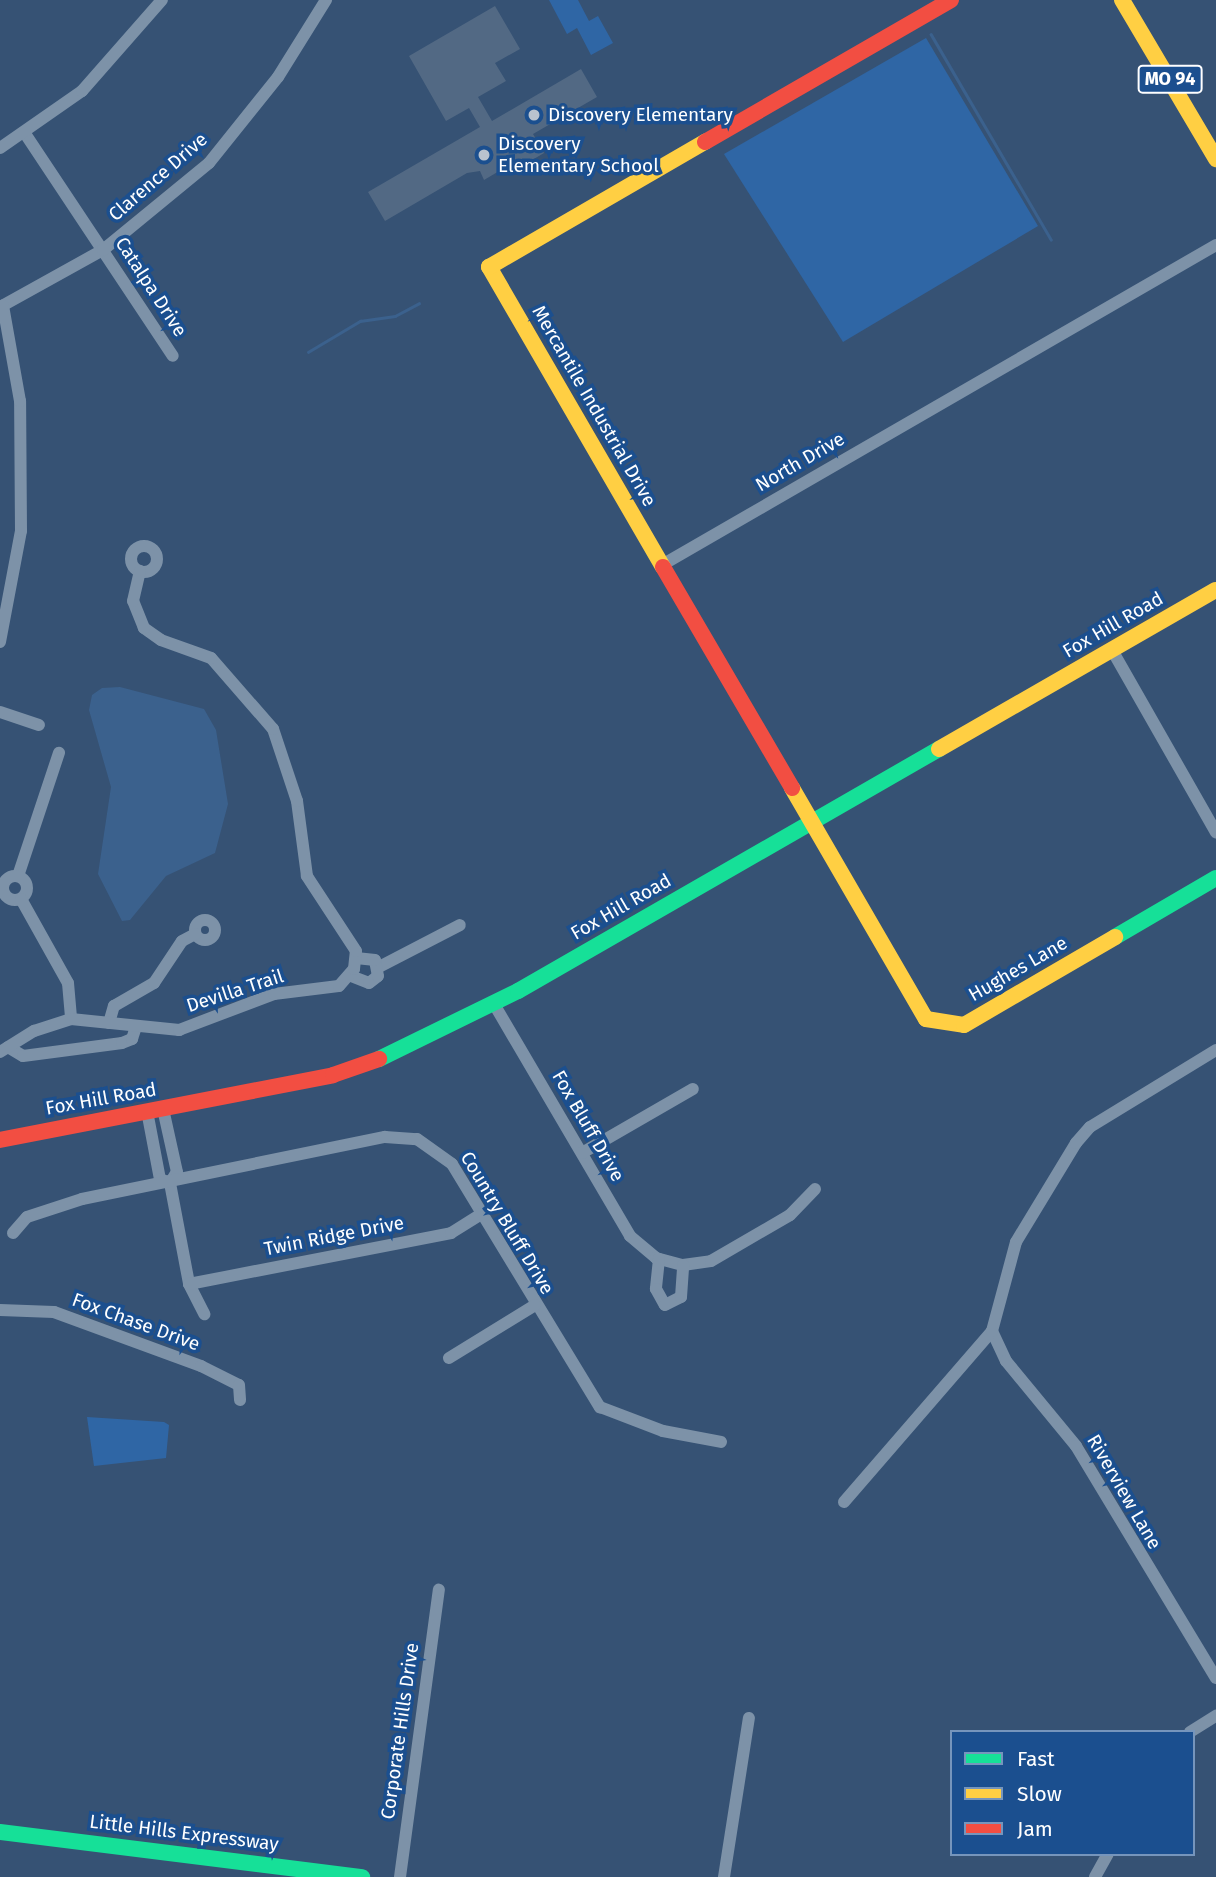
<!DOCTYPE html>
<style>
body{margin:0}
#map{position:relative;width:1216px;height:1877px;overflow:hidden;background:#365274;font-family:"Fira Sans",sans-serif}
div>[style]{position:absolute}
.green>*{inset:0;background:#2f66a5}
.water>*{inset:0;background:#3b618d}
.stream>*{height:2.5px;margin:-1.25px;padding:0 1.25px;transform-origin:1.25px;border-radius:1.25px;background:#3b618d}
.building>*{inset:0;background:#526984}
.street>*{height:12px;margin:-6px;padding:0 6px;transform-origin:6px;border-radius:6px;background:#7d92a8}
.street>.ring{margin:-6px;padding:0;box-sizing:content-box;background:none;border:12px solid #7d92a8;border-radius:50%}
.fast>*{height:16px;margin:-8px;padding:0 8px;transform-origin:8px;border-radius:8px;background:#16e098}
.slow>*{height:16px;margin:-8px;padding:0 8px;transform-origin:8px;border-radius:8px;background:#ffcf43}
.jam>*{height:16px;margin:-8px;padding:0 8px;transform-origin:8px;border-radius:8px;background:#f24e42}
.dots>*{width:19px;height:19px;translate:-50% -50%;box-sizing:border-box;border:4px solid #1b4f8f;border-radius:50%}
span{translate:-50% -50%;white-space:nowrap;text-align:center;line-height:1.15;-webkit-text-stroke:7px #1b4f8f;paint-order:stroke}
.shield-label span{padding:2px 5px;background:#1b4f8f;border:2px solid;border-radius:5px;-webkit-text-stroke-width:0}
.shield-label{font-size:18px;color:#fff;font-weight:700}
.poi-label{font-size:19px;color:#fff}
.left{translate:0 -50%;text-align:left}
.street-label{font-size:19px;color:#fff}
.legend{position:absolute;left:950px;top:1730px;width:245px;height:126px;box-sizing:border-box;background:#1b4f8f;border:2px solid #7695bc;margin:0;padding:9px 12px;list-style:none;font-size:21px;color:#fff}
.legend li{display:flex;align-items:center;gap:14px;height:35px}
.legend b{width:35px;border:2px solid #7695bc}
</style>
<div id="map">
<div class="green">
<div style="clip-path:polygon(549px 0,578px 0,589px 21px,598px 16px,613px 43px,591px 55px,577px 28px,567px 34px)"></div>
<div style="clip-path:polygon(926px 38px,1038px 226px,843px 342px,724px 154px)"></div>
<div style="clip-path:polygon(87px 1417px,164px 1422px,169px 1425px,166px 1458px,94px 1466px)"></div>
</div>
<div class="water">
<div style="clip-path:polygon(120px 687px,204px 709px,216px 730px,228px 804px,215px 853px,166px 876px,130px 920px,122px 921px,98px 874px,111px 787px,89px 710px,92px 695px,102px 688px)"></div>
</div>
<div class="stream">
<div style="left:931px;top:34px;width:238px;rotate:59.7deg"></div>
<div style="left:308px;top:352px;width:61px;rotate:-30.8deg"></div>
<div style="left:360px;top:321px;width:35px;rotate:-8deg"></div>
<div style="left:395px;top:316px;width:27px;rotate:-28deg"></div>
</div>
<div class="building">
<div style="clip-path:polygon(495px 6px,520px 49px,495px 63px,506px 81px,478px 97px,492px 121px,581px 69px,597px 97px,533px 134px,544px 153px,510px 173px,506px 167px,484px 180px,480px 171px,467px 173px,385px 221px,368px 192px,480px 127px,469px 108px,446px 121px,409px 56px)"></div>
</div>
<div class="street">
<div style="left:26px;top:135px;width:265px;rotate:56.4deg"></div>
<div style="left:0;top:148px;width:100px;rotate:-34.8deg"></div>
<div style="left:82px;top:91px;width:121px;rotate:-48.7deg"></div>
<div style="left:0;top:307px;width:118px;rotate:-29deg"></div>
<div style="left:103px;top:250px;width:137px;rotate:-39.4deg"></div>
<div style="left:209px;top:163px;width:110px;rotate:-51.3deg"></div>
<div style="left:278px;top:77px;width:91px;rotate:-58.1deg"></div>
<div class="ring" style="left:131px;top:546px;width:14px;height:14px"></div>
<div style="left:662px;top:565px;width:640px;rotate:-30.01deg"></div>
<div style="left:0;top:642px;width:113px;rotate:-79.3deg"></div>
<div style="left:21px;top:531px;width:130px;rotate:-90.4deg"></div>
<div style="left:20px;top:401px;width:97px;rotate:-100.1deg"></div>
<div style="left:1112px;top:650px;width:210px;rotate:60.3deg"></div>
<div style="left:0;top:712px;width:41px;rotate:18.4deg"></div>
<div style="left:18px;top:876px;width:130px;rotate:-71.6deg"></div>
<div class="ring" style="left:3px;top:876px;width:12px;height:12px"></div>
<div style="left:21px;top:899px;width:96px;rotate:60.8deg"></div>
<div style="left:68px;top:983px;width:36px;rotate:85deg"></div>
<div class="ring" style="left:195px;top:920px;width:8px;height:8px"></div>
<div style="left:379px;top:967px;width:91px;rotate:-27.4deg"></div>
<div style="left:351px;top:976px;width:19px;rotate:21deg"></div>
<div style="left:369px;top:983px;width:11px;rotate:-38deg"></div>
<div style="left:378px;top:976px;width:16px;rotate:-101deg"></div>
<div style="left:375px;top:960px;width:19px;rotate:-174deg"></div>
<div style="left:494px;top:1004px;width:269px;rotate:59.6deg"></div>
<div style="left:630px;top:1236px;width:34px;rotate:40deg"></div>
<div style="left:656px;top:1258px;width:28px;rotate:15deg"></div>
<div style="left:683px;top:1265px;width:28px;rotate:-8deg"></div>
<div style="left:711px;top:1261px;width:91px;rotate:-30.2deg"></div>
<div style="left:790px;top:1215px;width:36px;rotate:-46deg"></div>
<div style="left:109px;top:1023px;width:18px;rotate:-74deg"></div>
<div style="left:114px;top:1006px;width:46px;rotate:-29.9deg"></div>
<div style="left:154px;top:983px;width:50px;rotate:-56.3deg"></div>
<div style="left:182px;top:941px;width:15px;rotate:-28deg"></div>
<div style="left:8px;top:1047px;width:17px;rotate:31deg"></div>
<div style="left:23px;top:1056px;width:100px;rotate:-7.5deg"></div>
<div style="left:122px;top:1043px;width:11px;rotate:-22deg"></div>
<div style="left:132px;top:1039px;width:13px;rotate:-72deg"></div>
<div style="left:0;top:1052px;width:40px;rotate:-32deg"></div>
<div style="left:34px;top:1031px;width:39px;rotate:-18deg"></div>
<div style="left:71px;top:1019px;width:109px;rotate:5.8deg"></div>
<div style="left:179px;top:1030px;width:102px;rotate:-20.8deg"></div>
<div style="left:274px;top:994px;width:65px;rotate:-7deg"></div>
<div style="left:339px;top:986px;width:23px;rotate:-49deg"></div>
<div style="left:354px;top:969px;width:18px;rotate:-84deg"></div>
<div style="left:356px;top:951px;width:90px;rotate:-123.2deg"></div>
<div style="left:307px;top:876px;width:76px;rotate:-97.6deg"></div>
<div style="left:297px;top:801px;width:76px;rotate:-108.4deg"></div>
<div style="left:273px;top:729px;width:94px;rotate:-131.1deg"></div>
<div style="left:211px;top:658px;width:53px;rotate:-160.2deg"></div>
<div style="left:161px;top:640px;width:21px;rotate:-145deg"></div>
<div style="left:144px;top:628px;width:29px;rotate:-112deg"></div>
<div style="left:133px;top:601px;width:31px;rotate:-77deg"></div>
<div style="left:147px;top:1111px;width:69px;rotate:79.2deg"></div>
<div style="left:160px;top:1179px;width:11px;rotate:22deg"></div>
<div style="left:170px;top:1183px;width:13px;rotate:-58deg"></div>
<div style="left:177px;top:1172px;width:65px;rotate:-102.5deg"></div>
<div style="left:582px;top:1153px;width:128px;rotate:-30deg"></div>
<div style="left:170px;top:1183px;width:103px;rotate:79.3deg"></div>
<div style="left:189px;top:1284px;width:34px;rotate:63deg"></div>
<div style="left:13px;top:1233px;width:21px;rotate:-49deg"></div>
<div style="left:27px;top:1217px;width:58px;rotate:-18.1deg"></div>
<div style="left:82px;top:1199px;width:309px;rotate:-11.6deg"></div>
<div style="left:385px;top:1137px;width:32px;rotate:4deg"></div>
<div style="left:417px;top:1139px;width:43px;rotate:35.5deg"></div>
<div style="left:452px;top:1164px;width:285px;rotate:58.7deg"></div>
<div style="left:600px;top:1407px;width:67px;rotate:20.9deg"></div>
<div style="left:663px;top:1431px;width:59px;rotate:10.7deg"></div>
<div style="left:659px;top:1259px;width:30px;rotate:96deg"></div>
<div style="left:656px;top:1289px;width:18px;rotate:61deg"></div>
<div style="left:665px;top:1305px;width:18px;rotate:-27deg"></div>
<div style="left:681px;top:1297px;width:32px;rotate:-86deg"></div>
<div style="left:189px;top:1284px;width:267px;rotate:-11deg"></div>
<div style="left:451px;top:1233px;width:36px;rotate:-32deg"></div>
<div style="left:0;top:1310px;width:54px;rotate:2.1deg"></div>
<div style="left:54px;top:1312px;width:157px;rotate:20.2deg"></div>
<div style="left:201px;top:1366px;width:42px;rotate:26.6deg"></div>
<div style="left:239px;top:1385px;width:15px;rotate:86deg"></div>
<div style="left:992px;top:1331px;width:33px;rotate:65deg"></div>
<div style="left:1006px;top:1361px;width:110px;rotate:50.5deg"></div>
<div style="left:1076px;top:1446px;width:271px;rotate:58.9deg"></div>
<div style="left:449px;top:1358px;width:101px;rotate:-31.6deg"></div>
<div style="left:844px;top:1502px;width:226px;rotate:-49.1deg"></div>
<div style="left:992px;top:1331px;width:92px;rotate:-74.9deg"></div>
<div style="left:1016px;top:1242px;width:116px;rotate:-58.8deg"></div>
<div style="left:1076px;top:1143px;width:21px;rotate:-49deg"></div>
<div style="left:1090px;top:1127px;width:148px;rotate:-31.4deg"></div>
<div style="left:1190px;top:1732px;width:31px;rotate:-32deg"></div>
<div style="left:400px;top:1877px;width:290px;rotate:-82.3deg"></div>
<div style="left:724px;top:1877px;width:161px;rotate:-81.1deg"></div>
<div style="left:1095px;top:1877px;width:26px;rotate:-61deg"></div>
</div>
<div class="fast">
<div style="left:1115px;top:937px;width:117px;rotate:-30.3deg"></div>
<div style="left:379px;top:1059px;width:155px;rotate:-26.1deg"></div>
<div style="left:518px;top:991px;width:486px;rotate:-29.9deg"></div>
<div style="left:0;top:1832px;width:365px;rotate:7.1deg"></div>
</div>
<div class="slow">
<div style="left:1122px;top:0;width:185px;rotate:59.4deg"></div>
<div style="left:663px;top:567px;width:347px;rotate:-120.1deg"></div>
<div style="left:489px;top:267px;width:250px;rotate:-30.1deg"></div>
<div style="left:939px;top:749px;width:319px;rotate:-29.9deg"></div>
<div style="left:792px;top:788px;width:267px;rotate:59.9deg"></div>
<div style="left:926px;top:1019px;width:38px;rotate:9deg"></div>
<div style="left:964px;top:1025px;width:175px;rotate:-30.2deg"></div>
</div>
<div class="jam">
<div style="left:705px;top:142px;width:284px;rotate:-30deg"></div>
<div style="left:663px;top:567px;width:256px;rotate:59.7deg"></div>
<div style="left:0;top:1140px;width:339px;rotate:-11deg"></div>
<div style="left:333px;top:1075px;width:49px;rotate:-19.2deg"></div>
</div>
<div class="dots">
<div style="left:534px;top:115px;background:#b9c2ce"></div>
<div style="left:484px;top:155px;background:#b9c2ce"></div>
</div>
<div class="shield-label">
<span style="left:1170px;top:79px">MO 94</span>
</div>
<div class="poi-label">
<span class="left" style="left:548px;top:115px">Discovery Elementary</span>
<span class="left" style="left:498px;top:155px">Discovery<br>Elementary School</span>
</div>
<div class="street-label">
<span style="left:158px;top:177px;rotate:-41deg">Clarence Drive</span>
<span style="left:151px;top:287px;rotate:57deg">Catalpa Drive</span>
<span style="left:594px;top:406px;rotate:60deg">Mercantile Industrial Drive</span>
<span style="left:800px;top:462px;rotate:-30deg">North Drive</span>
<span style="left:1113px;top:625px;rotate:-30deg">Fox Hill Road</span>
<span style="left:621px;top:907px;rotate:-30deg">Fox Hill Road</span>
<span style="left:1018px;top:969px;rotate:-30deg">Hughes Lane</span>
<span style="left:235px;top:991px;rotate:-18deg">Devilla Trail</span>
<span style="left:101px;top:1099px;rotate:-10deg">Fox Hill Road</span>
<span style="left:588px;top:1126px;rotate:60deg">Fox Bluff Drive</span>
<span style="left:507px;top:1223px;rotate:59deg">Country Bluff Drive</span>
<span style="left:334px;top:1236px;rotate:-11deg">Twin Ridge Drive</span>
<span style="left:136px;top:1322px;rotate:20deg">Fox Chase Drive</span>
<span style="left:1124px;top:1492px;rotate:60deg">Riverview Lane</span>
<span style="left:400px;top:1731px;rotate:-82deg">Corporate Hills Drive</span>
<span style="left:184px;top:1833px;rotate:7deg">Little Hills Expressway</span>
</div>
<ul class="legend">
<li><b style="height:9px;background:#16e098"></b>Fast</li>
<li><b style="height:9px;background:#ffcf43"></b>Slow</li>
<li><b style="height:9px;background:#f24e42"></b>Jam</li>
</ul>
</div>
